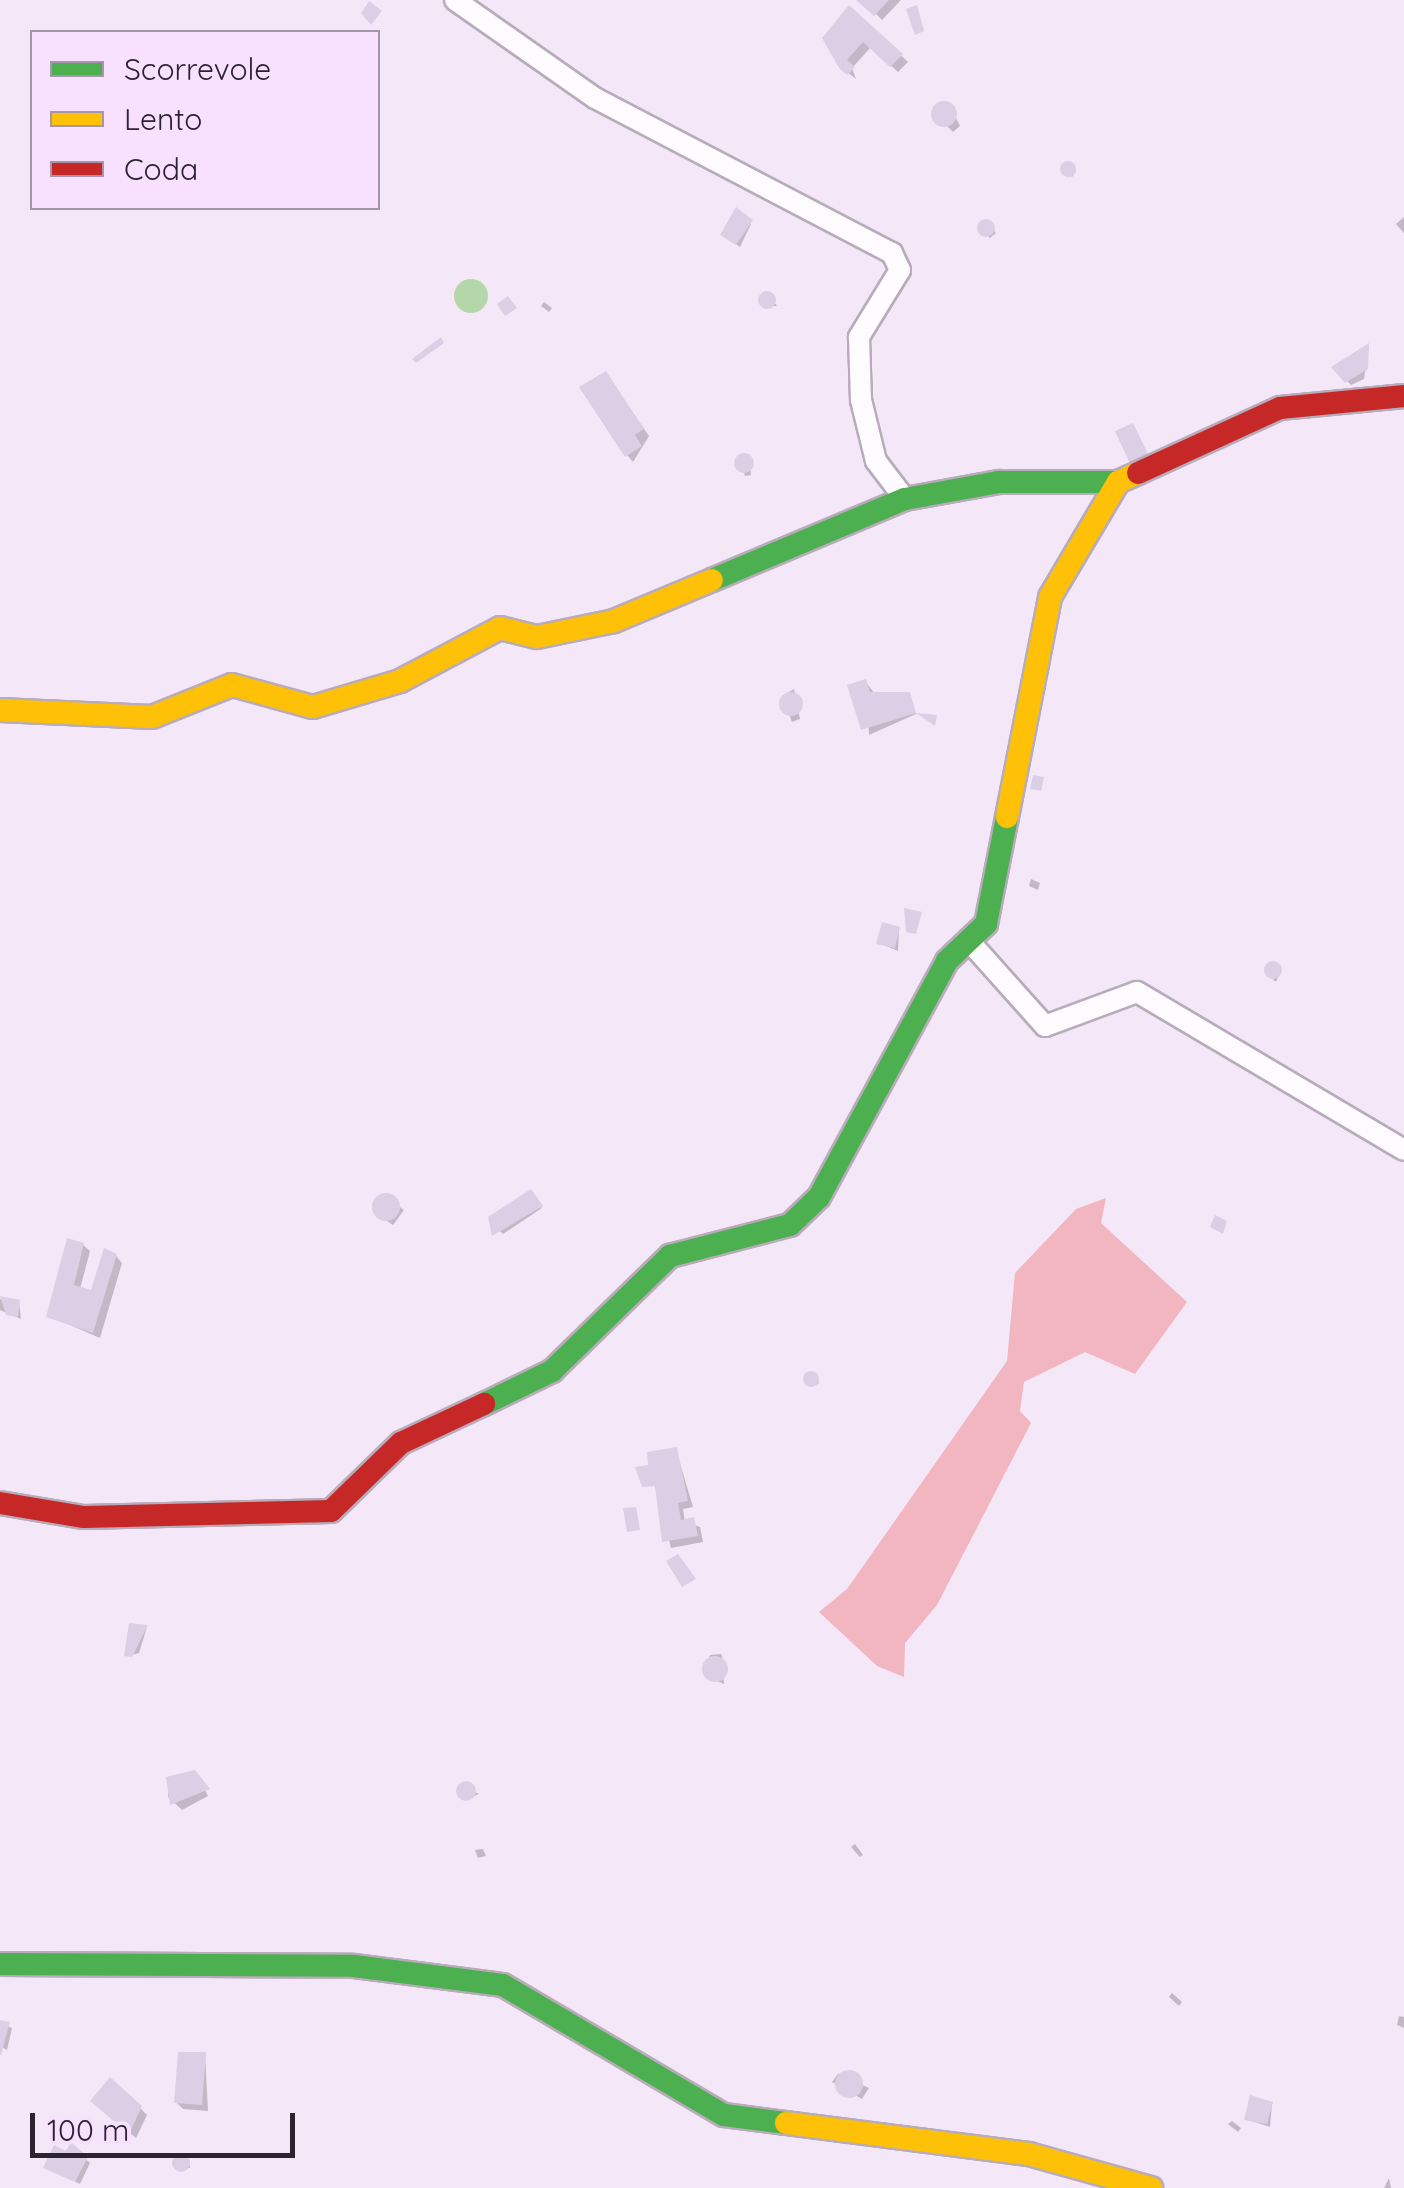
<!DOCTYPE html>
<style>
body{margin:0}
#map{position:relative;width:1404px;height:2188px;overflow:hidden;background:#f4e7f8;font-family:Quicksand,sans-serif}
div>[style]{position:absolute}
.forest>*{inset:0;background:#f1b6bf}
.water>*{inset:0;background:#b3d7a9}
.round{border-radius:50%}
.shadow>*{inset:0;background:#0003}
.building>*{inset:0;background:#dacfe4}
.roads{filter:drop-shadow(2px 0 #b8acba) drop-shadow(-2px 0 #b8acba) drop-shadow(0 2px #b8acba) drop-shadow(0 -2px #b8acba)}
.street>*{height:20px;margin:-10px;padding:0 10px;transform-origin:10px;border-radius:10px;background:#fdfbfe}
.fast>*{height:22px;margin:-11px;padding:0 11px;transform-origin:11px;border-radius:11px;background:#4caf50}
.slow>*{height:22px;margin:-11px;padding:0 11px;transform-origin:11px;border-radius:11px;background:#ffc107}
.jam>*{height:22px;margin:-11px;padding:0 11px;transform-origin:11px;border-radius:11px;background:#c62828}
span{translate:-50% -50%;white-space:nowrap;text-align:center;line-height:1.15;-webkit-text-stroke:8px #f8e1fe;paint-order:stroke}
.legend{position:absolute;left:30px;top:30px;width:350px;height:180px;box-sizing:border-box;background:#f8e1fe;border:2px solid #a795ac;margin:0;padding:12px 18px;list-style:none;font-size:30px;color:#2d2230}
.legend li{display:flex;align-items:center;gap:20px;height:50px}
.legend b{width:50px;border:2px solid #a795ac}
.scale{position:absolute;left:30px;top:2113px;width:265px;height:45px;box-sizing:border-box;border:5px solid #2d2230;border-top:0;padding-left:12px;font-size:30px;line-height:35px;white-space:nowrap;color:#2d2230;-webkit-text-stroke:8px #f8e1fe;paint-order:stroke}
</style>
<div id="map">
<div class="forest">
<div style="clip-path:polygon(1106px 1198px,1101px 1223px,1187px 1302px,1135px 1374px,1085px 1352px,1024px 1382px,1020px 1411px,1031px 1423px,937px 1605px,905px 1643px,904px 1677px,877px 1666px,819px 1612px,847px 1589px,1007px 1361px,1015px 1273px,1076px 1209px)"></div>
</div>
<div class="water">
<div class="round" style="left:454px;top:279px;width:34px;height:34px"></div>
</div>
<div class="shadow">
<div style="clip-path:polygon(862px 0,901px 0,882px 20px)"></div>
<div style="clip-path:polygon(850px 9px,908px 62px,898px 72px,871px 47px,852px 68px,856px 79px,841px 67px)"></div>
<div style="clip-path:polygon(949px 104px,960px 126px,953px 132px,932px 111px)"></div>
<div style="clip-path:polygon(1068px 164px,1076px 171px,1072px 177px,1063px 169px)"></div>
<div style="clip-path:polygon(736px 211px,751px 224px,740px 247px,727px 238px)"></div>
<div style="clip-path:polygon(1404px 217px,1404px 233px,1396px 224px)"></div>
<div style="clip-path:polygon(985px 221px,996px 233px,990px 238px,979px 225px)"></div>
<div style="clip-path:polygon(769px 295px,777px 306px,762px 306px,761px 298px)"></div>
<div style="clip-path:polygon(544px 302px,552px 308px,549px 312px,541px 306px)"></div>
<div style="clip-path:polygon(1369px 346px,1364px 379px,1351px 385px,1335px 368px)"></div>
<div style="clip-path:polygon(606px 374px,649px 436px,633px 462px,627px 455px)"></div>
<div style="clip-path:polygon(749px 454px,751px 475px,745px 476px,739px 456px)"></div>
<div style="clip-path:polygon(866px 682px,874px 693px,910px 696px,916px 714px,869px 735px)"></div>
<div style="clip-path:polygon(794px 689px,800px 719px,792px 722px,782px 696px)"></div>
<div style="clip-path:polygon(1031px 879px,1040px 883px,1038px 890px,1029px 886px)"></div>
<div style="clip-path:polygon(899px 929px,898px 951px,879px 943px)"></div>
<div style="clip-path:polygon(1279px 967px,1277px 981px,1274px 981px,1269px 971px)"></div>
<div style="clip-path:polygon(531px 1192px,542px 1208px,503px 1234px,499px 1230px)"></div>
<div style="clip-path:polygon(383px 1195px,404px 1210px,393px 1225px,376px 1214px)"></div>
<div style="clip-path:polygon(83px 1245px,90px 1251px,80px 1289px,92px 1293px,116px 1256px,122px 1263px,100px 1338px,49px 1316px)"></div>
<div style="clip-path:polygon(0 1299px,19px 1302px,21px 1319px,0 1310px)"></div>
<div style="clip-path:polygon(812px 1374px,819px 1383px,812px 1387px,807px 1378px)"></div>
<div style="clip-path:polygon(676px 1450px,693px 1507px,683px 1509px,685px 1522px,700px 1527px,703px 1542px,671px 1548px,655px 1486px,644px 1486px,647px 1467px)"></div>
<div style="clip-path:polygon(147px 1627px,139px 1653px,128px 1656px)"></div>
<div style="clip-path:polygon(721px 1654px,722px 1656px,724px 1684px,704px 1675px,710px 1655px)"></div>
<div style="clip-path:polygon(199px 1777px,208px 1796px,182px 1810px,168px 1797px,169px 1779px)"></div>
<div style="clip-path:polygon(463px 1786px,479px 1794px,463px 1800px)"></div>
<div style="clip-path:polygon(855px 1844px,863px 1855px,860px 1857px,851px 1847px)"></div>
<div style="clip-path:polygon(475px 1850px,483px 1849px,486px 1856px,478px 1858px)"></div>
<div style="clip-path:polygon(1172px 1993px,1182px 2002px,1179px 2006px,1169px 1997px)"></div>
<div style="clip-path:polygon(1399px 2016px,1404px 2017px,1404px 2028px,1397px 2025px)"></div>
<div style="clip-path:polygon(0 2023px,12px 2028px,7px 2050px,0 2046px)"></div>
<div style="clip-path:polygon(205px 2054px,208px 2111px,183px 2109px,176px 2102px)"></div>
<div style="clip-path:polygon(838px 2074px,869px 2088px,862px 2099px,832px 2082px)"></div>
<div style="clip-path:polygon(111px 2079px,147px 2115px,136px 2138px,99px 2107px)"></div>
<div style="clip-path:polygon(1272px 2104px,1270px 2127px,1246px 2119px)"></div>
<div style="clip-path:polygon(1232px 2121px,1241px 2128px,1238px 2132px,1228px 2124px)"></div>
<div style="clip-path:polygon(71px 2146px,90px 2163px,80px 2184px,46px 2167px)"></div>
<div style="clip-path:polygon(177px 2158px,189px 2160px,190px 2168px,178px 2168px)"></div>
<div style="clip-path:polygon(1389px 2178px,1391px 2188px,1384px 2188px)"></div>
</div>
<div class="building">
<div style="clip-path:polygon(856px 0,889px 0,874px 16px)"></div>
<div style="clip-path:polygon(369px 1px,382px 11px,371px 25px,361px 13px)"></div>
<div style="clip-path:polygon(849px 5px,903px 54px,890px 67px,863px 42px,847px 60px,855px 67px,847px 75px,839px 68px,822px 38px)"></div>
<div style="clip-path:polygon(917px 5px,924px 31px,915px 35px,906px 9px)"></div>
<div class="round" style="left:931px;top:101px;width:26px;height:26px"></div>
<div class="round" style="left:1060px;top:161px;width:16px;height:16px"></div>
<div style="clip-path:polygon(736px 207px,753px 220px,736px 245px,720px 235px)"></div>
<div class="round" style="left:977px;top:219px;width:18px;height:18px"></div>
<div class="round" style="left:758px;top:291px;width:18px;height:18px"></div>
<div style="clip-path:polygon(508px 296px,517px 308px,505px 316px,497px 304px)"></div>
<div style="clip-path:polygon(441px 337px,444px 343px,416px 363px,412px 359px)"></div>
<div style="clip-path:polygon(1369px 343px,1368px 369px,1345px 383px,1331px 367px)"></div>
<div style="clip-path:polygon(606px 371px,644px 429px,635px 435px,642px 446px,625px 457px,579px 387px)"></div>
<div style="clip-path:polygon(1133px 423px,1149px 456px,1130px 464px,1115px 431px)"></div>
<div class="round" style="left:734px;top:453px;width:20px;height:20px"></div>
<div style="clip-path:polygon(866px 679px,870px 692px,910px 692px,916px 713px,937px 715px,935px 726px,916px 713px,861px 730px,847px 685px)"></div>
<div class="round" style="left:779px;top:692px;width:24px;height:24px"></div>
<div style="clip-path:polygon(1033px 775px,1044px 777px,1041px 791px,1030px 789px)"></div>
<div style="clip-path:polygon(904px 908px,922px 912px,916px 934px,906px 932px)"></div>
<div style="clip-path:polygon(882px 922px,900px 927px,895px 948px,876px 944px)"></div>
<div class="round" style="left:1264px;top:961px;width:18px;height:18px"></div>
<div style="clip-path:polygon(531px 1189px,543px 1206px,492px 1236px,488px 1217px)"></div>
<div class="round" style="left:372px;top:1193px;width:28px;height:28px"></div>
<div style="clip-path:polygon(1215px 1215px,1227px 1221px,1223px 1234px,1210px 1227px)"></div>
<div style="clip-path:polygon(67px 1238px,84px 1243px,74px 1285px,91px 1290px,104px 1248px,117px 1254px,93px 1333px,46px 1317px)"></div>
<div style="clip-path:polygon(0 1296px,20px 1300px,18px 1317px,6px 1315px)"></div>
<div class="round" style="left:803px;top:1371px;width:16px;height:16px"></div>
<div style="clip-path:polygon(677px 1447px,688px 1501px,678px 1503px,681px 1520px,694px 1517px,698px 1536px,662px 1542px,655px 1486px,642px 1487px,635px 1467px,648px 1465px,647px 1452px)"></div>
<div style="clip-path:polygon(636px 1507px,640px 1530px,627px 1532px,623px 1508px)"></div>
<div style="clip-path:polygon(678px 1554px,696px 1579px,682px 1587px,666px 1561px)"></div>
<div style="clip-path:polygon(129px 1623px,148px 1625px,132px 1657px,124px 1656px)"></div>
<div class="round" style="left:702px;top:1656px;width:26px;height:26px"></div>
<div style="clip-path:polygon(195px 1770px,210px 1789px,170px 1805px,166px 1777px)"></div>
<div class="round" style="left:456px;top:1781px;width:20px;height:20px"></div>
<div style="clip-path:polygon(0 2020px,10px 2022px,1px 2055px,0 2055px)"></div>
<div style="clip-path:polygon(178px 2052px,206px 2052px,202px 2105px,174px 2103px)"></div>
<div class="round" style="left:835px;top:2070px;width:28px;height:28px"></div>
<div style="clip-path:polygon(110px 2077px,142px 2106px,129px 2134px,90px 2101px)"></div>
<div style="clip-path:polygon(1250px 2095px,1273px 2102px,1267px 2124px,1244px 2120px)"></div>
<div style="clip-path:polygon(71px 2142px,88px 2157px,75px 2182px,43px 2168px,54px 2145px,66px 2151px)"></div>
<div class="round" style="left:172px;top:2154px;width:18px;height:18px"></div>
</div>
<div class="roads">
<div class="street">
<div style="left:455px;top:0;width:171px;rotate:35deg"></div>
<div style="left:595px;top:98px;width:335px;rotate:27.6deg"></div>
<div style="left:892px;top:253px;width:19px;rotate:65deg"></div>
<div style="left:900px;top:270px;width:79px;rotate:121.5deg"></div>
<div style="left:859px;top:337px;width:63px;rotate:88.2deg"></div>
<div style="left:861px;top:400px;width:63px;rotate:76.2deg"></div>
<div style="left:876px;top:461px;width:48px;rotate:52.7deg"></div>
<div style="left:969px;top:941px;width:114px;rotate:48.2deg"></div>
<div style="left:1045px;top:1026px;width:98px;rotate:-20.3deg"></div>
<div style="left:1137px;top:992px;width:310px;rotate:30.6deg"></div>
</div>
<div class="fast">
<div style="left:712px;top:580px;width:209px;rotate:-22.8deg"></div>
<div style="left:905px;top:499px;width:96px;rotate:-10.3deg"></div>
<div style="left:999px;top:482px;width:119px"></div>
<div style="left:484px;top:1404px;width:76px;rotate:-25.9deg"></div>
<div style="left:552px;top:1371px;width:165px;rotate:-44.3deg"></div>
<div style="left:670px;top:1256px;width:124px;rotate:-14.5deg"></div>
<div style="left:790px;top:1225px;width:40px;rotate:-44deg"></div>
<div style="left:819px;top:1197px;width:268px;rotate:-61.5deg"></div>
<div style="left:947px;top:961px;width:54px;rotate:-43.5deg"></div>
<div style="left:986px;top:924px;width:109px;rotate:-78.9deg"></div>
<div style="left:0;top:1964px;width:354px;rotate:0.3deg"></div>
<div style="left:354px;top:1966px;width:150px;rotate:7.3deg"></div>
<div style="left:503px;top:1985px;width:256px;rotate:30.5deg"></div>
<div style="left:724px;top:2115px;width:63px;rotate:7.4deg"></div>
</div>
<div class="slow">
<div style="left:0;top:710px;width:152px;rotate:2.6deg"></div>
<div style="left:152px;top:717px;width:86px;rotate:-21.8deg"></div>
<div style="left:232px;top:685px;width:84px;rotate:15.2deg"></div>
<div style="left:313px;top:707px;width:91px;rotate:-16.6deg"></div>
<div style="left:400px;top:681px;width:113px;rotate:-27.9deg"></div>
<div style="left:500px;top:628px;width:38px;rotate:14deg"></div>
<div style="left:537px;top:637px;width:79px;rotate:-11.7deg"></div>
<div style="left:614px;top:621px;width:106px;rotate:-22.7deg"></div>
<div style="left:1007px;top:817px;width:224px;rotate:-78.9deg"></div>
<div style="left:1050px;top:597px;width:134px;rotate:-59.4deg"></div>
<div style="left:1118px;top:482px;width:22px;rotate:-24deg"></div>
<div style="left:786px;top:2123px;width:245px;rotate:7.3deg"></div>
<div style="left:1029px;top:2154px;width:127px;rotate:15.6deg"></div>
</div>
<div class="jam">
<div style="left:1138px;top:473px;width:156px;rotate:-24.6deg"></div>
<div style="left:1280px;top:408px;width:125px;rotate:-5.5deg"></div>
<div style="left:0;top:1503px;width:85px;rotate:9.5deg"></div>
<div style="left:84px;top:1517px;width:247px;rotate:-1.4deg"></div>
<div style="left:331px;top:1511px;width:98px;rotate:-44.2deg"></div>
<div style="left:401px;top:1443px;width:92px;rotate:-25.2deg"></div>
</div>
</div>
<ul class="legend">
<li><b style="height:12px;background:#4caf50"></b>Scorrevole</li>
<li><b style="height:12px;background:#ffc107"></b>Lento</li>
<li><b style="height:12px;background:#c62828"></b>Coda</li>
</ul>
<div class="scale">100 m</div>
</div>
